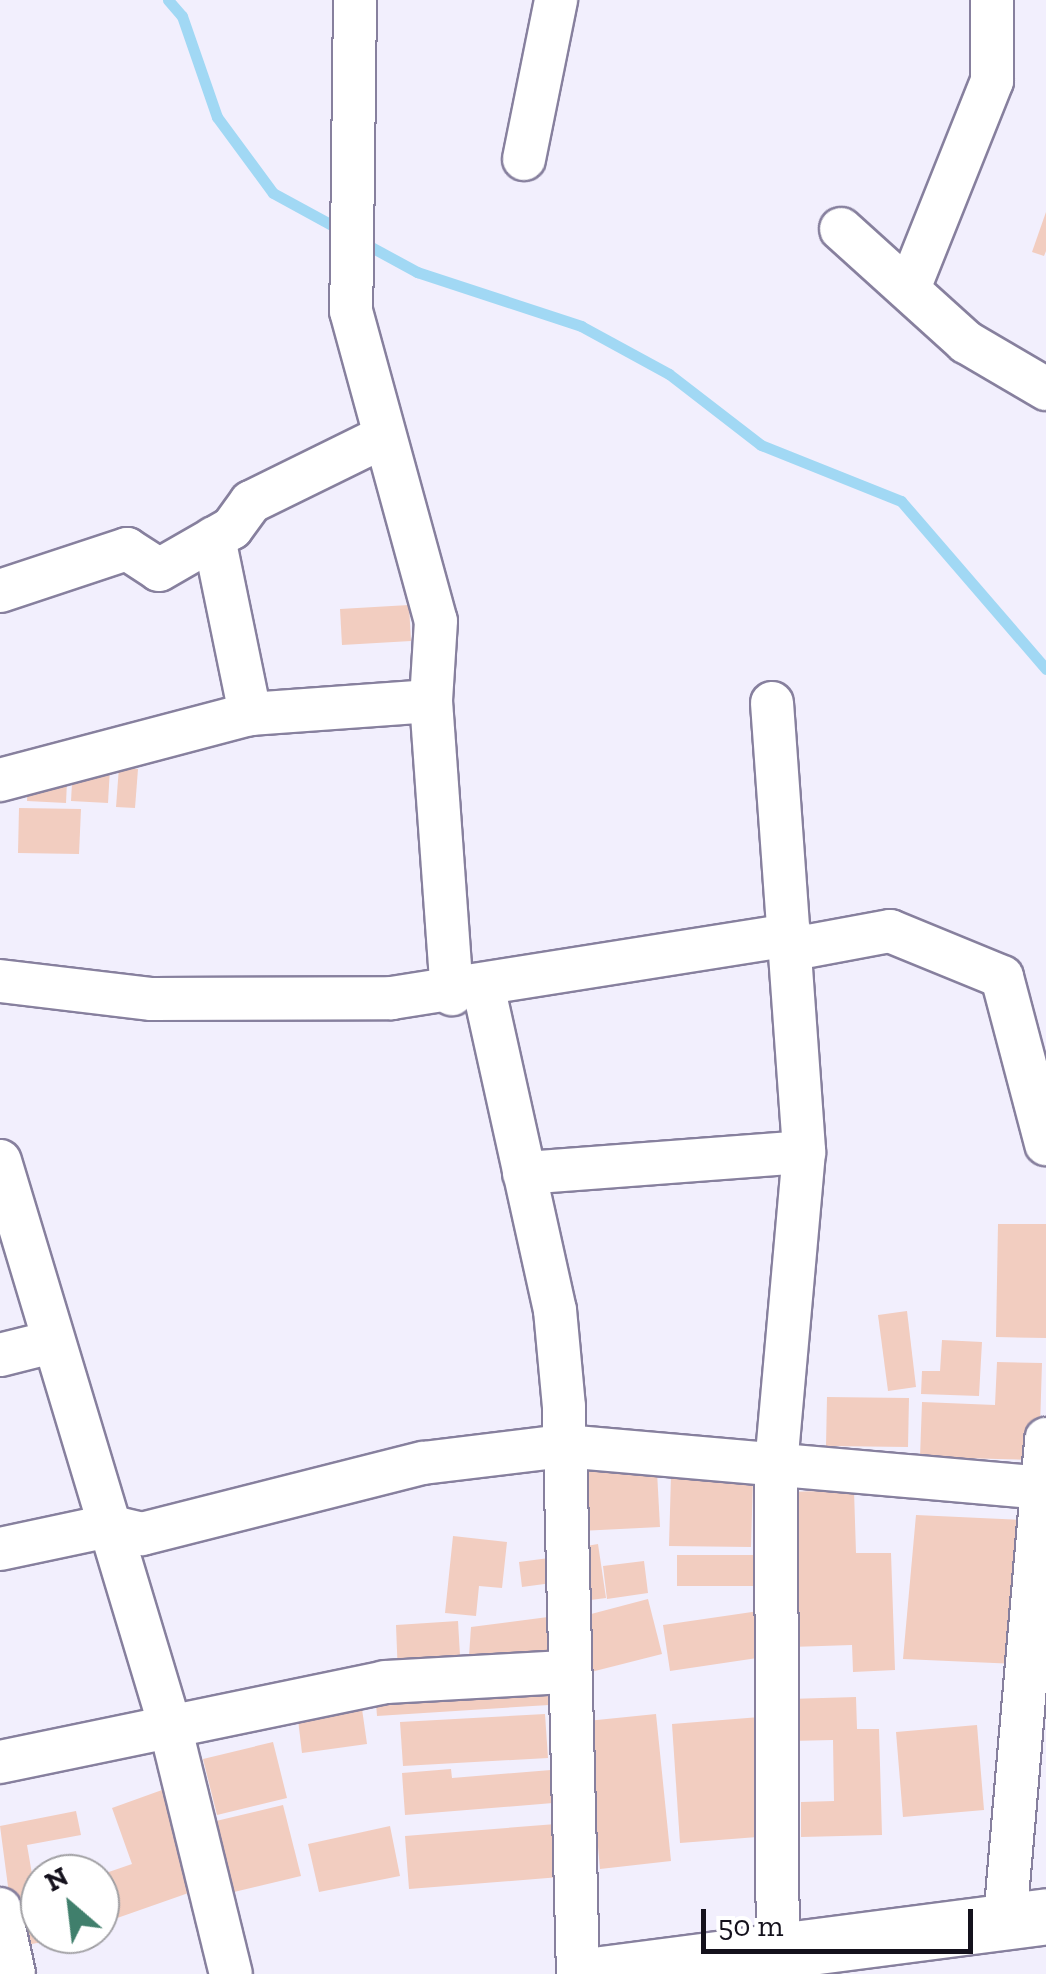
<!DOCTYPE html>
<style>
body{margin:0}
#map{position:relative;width:1046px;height:1974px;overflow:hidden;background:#f2effd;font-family:"Zilla Slab",serif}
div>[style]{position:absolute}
.stream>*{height:11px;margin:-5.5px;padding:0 5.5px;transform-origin:5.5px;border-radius:5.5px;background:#a1d8f4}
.building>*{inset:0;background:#f2cdc0}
.roads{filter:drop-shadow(2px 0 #87809e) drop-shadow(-2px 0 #87809e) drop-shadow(0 2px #87809e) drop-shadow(0 -2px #87809e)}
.minor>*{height:42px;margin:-21px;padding:0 21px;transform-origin:21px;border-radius:21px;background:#fff}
.highway>*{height:55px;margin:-27.5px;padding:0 27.5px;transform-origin:27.5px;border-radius:27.5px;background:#fff}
span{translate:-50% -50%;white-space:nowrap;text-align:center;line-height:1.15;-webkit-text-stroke:8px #fff;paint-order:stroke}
.north{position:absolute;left:20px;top:1854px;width:100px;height:100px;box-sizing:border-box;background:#fff;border:2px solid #a1a0a4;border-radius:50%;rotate:332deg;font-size:28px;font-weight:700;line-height:40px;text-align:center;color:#14111c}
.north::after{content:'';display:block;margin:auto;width:35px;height:45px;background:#407f6c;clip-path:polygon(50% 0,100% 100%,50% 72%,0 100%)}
.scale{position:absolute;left:701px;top:1909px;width:272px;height:45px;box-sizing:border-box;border:5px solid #14111c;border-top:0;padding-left:12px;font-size:30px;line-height:35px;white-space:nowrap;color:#14111c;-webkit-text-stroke:8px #fff;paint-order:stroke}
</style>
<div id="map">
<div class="stream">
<div style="left:168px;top:0;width:21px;rotate:49deg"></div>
<div style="left:182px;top:16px;width:107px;rotate:70.9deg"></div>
<div style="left:217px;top:117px;width:94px;rotate:53.6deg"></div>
<div style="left:273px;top:193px;width:77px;rotate:28.6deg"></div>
<div style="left:362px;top:242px;width:63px;rotate:28.6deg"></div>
<div style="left:417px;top:272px;width:173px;rotate:18.2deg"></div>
<div style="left:581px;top:326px;width:100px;rotate:28.6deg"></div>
<div style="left:669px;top:374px;width:116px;rotate:37.7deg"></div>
<div style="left:761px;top:445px;width:151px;rotate:21.8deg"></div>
<div style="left:901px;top:501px;width:222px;rotate:49.2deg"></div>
</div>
<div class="building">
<div style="clip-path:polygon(1046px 212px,1046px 251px,1044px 256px,1032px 252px)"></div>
<div style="clip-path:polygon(409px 605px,411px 641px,342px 645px,340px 609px)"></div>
<div style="clip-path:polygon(73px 766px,110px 768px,108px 803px,71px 801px)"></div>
<div style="clip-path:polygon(119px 767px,138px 769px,135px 808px,116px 807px)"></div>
<div style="clip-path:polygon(28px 779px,67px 781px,66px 803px,27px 801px)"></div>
<div style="clip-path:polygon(19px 808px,81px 809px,79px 854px,18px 853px)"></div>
<div style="clip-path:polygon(998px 1224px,1046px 1224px,1046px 1338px,996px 1337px)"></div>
<div style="clip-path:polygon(907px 1311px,916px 1387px,888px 1391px,878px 1315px)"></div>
<div style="clip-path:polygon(942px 1340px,982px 1342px,979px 1396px,921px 1394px,922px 1371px,940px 1371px)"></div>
<div style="clip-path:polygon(997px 1362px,1042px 1363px,1039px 1460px,920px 1457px,922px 1402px,995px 1405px)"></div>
<div style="clip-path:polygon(827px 1397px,909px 1398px,908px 1447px,826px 1446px)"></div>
<div style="clip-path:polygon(656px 1453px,660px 1527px,580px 1531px,576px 1457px)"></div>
<div style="clip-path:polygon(671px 1476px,753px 1477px,751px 1547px,669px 1546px)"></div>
<div style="clip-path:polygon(854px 1490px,856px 1553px,891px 1553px,895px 1670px,853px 1672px,852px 1645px,791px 1647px,786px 1492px)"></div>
<div style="clip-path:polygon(916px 1515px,1024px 1520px,1017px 1664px,903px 1659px)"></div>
<div style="clip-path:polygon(453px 1536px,507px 1542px,502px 1588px,479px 1586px,476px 1616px,445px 1613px)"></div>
<div style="clip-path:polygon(598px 1544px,606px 1598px,583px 1601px,575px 1548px)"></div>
<div style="clip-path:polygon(677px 1555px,754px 1555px,755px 1586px,677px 1586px)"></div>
<div style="clip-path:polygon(549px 1558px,552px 1583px,522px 1587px,519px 1562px)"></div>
<div style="clip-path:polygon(644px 1561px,648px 1593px,607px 1599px,603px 1566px)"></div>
<div style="clip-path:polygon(648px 1599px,662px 1654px,591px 1672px,576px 1618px)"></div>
<div style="clip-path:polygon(765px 1610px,771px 1656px,670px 1671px,663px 1625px)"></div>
<div style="clip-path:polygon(548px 1617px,554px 1667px,469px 1656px,471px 1627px)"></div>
<div style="clip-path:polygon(458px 1621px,461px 1673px,398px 1676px,396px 1625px)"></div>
<div style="clip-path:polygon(548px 1679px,549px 1705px,377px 1716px,375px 1690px)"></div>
<div style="clip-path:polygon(856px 1697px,857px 1729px,879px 1729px,882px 1835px,801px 1837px,801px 1802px,834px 1801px,833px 1740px,790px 1741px,789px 1699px)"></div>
<div style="clip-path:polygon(361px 1702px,367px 1744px,302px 1753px,297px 1711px)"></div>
<div style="clip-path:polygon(545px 1714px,548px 1758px,403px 1766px,400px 1722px)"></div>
<div style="clip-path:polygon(656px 1714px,671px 1861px,600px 1869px,587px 1721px)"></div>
<div style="clip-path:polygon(760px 1717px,769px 1836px,680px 1843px,672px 1724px)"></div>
<div style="clip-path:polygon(977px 1725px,984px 1810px,903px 1817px,896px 1732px)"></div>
<div style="clip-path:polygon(273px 1742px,287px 1798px,217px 1815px,203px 1759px)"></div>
<div style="clip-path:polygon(451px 1769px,452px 1778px,551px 1770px,553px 1803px,405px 1815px,402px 1773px)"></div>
<div style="clip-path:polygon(162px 1790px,197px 1890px,103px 1923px,100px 1875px,132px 1864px,112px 1808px)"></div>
<div style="clip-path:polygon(283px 1805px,301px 1876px,234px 1892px,216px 1821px)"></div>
<div style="clip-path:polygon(76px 1811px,81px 1835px,27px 1845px,32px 1874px,40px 1873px,40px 1934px,74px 1936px,16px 1947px,0 1826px)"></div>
<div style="clip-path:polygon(556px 1824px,560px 1877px,409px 1889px,405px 1836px)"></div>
<div style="clip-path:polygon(390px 1826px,400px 1876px,319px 1892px,308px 1844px)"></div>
</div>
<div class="roads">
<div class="minor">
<div style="left:355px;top:0;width:311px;rotate:90.7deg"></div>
<div style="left:351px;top:311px;width:321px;rotate:74.7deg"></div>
<div style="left:436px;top:621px;width:80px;rotate:93.6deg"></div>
<div style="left:431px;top:701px;width:294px;rotate:85.9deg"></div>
<div style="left:524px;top:159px;width:162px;rotate:-78.6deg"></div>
<div style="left:841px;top:229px;width:169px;rotate:42.1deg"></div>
<div style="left:966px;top:342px;width:93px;rotate:30.4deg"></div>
<div style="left:910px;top:286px;width:221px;rotate:-68.2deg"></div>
<div style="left:992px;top:81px;width:81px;rotate:-90deg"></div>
<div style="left:214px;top:538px;width:180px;rotate:78.4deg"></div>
<div style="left:0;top:591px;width:134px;rotate:-18.3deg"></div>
<div style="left:127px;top:549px;width:38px;rotate:33deg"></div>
<div style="left:159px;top:570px;width:84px;rotate:-29.9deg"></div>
<div style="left:232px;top:528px;width:32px;rotate:-54deg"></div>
<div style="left:251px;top:502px;width:147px;rotate:-26.2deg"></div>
<div style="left:772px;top:703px;width:450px;rotate:85.9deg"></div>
<div style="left:804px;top:1152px;width:317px;rotate:95.1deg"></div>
<div style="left:776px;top:1468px;width:478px;rotate:89.8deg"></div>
<div style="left:0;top:780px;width:259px;rotate:-14.8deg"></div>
<div style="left:250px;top:714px;width:181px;rotate:-4.1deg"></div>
<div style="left:793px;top:949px;width:99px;rotate:-10.5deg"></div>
<div style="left:890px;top:931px;width:121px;rotate:22.3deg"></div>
<div style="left:1002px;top:977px;width:173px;rotate:75.2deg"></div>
<div style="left:0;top:981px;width:153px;rotate:6.8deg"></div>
<div style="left:152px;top:999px;width:240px;rotate:-0.2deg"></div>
<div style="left:392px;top:998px;width:404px;rotate:-9deg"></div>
<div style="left:484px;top:990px;width:328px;rotate:77.5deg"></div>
<div style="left:555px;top:1310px;width:97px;rotate:84.7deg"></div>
<div style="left:564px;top:1407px;width:567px;rotate:88.59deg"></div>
<div style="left:0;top:1161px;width:590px;rotate:73.25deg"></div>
<div style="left:170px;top:1726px;width:255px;rotate:76.2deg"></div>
<div style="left:524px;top:1173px;width:281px;rotate:-4.3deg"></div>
<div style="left:0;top:1355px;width:54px;rotate:-14deg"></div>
<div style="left:0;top:1549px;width:110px;rotate:-12deg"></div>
<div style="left:108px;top:1526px;width:35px;rotate:13deg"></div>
<div style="left:142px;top:1534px;width:290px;rotate:-14.2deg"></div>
<div style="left:423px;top:1463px;width:142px;rotate:-6.9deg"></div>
<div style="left:564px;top:1446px;width:479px;rotate:5deg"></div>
<div style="left:0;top:1762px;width:393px;rotate:-11.7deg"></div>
<div style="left:385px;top:1682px;width:181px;rotate:-3.2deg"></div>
<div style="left:0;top:1909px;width:66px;rotate:77.8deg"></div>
<div style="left:1005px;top:1920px;width:483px;rotate:-85.1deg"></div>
</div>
<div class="highway">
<div style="left:602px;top:1974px;width:448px;rotate:-7.4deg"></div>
</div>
</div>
<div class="north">N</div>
<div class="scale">50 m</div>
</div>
